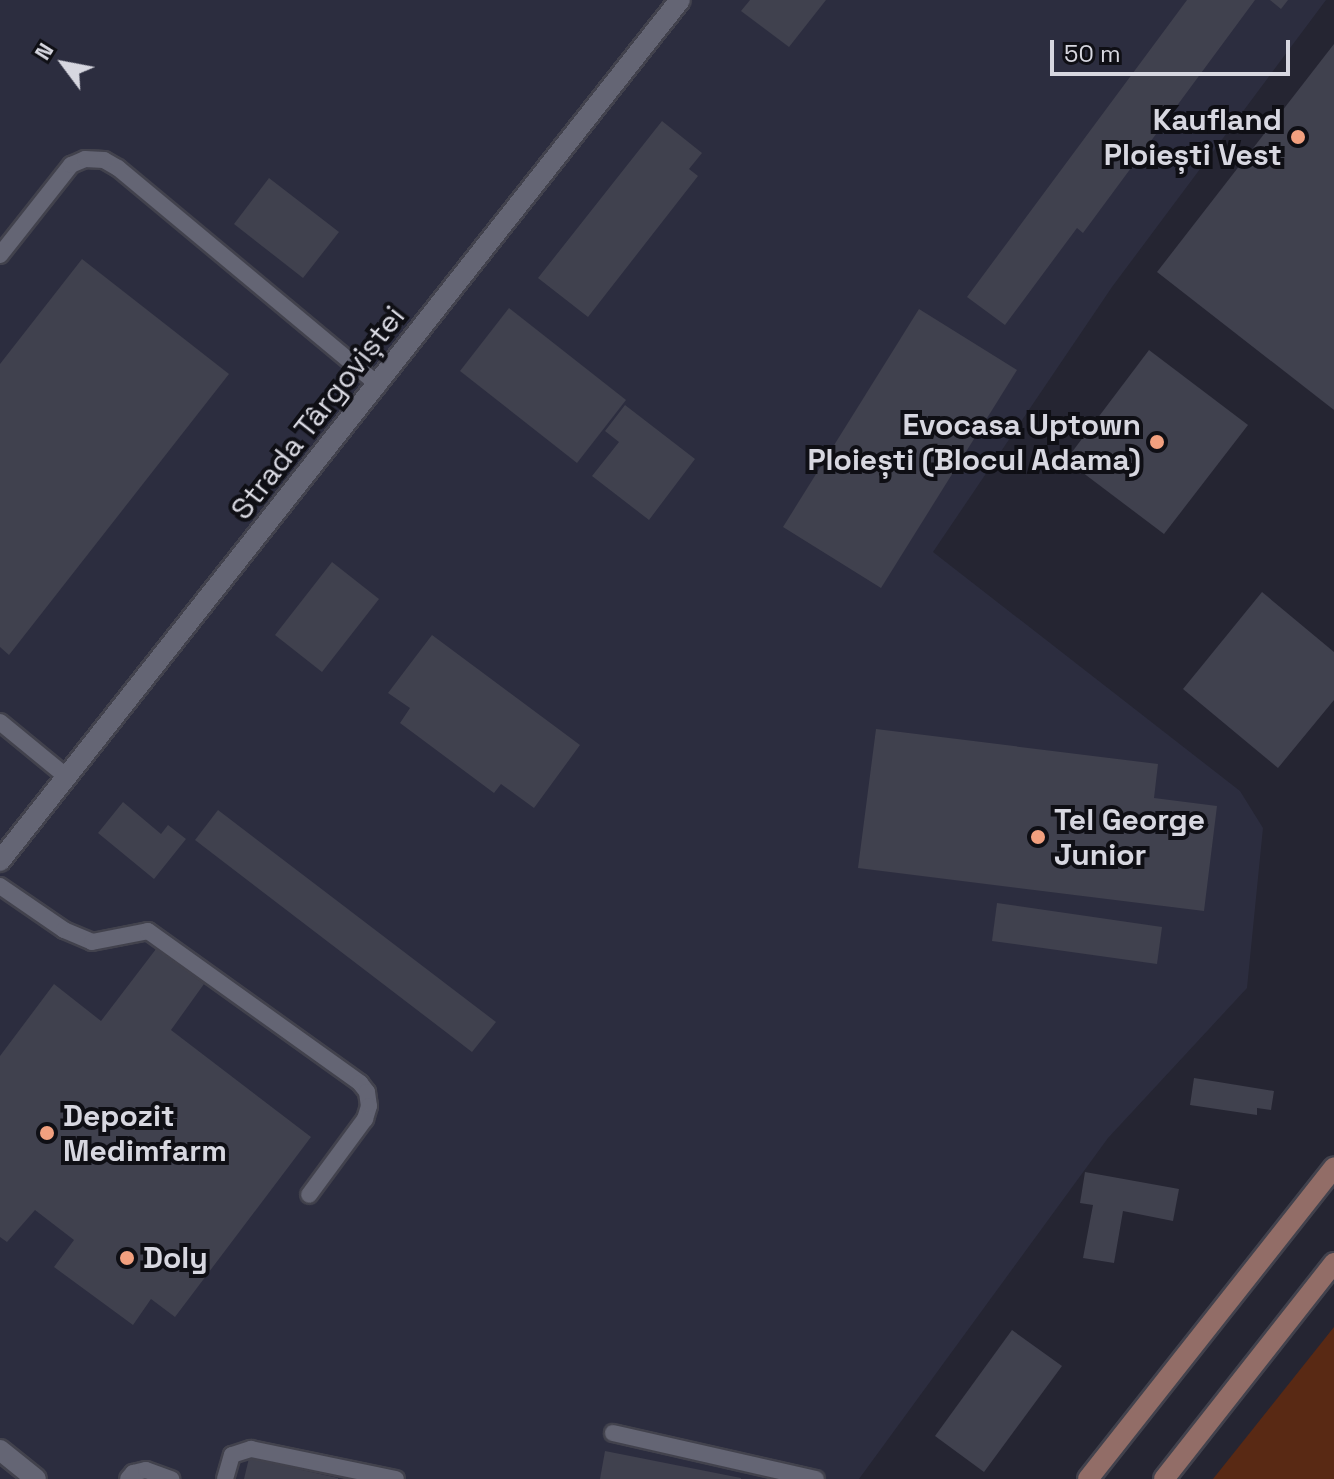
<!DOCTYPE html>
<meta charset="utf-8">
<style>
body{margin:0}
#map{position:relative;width:1334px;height:1479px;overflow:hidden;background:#252532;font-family:"Space Grotesk",sans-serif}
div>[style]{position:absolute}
.built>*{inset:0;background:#2c2d3f}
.green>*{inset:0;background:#592914}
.building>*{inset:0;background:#40414e}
.roads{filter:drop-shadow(2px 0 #42424d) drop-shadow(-2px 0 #42424d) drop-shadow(0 2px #42424d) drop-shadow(0 -2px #42424d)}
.service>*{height:16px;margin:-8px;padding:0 8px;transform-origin:8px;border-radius:8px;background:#646574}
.minor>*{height:20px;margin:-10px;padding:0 10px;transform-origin:10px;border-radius:10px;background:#646574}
.tertiary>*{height:20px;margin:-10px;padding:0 10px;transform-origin:10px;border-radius:10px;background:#646574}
.secondary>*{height:20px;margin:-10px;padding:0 10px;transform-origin:10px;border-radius:10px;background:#926d67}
.dots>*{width:22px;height:22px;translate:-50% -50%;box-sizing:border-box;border:4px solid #0f0f15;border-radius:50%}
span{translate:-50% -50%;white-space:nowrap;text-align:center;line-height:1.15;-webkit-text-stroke:8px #0f0f15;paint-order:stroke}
.poi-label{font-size:30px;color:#d7d7e0;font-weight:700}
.right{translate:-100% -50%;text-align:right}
.left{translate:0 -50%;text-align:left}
.street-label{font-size:30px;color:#d7d7e0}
.north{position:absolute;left:24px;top:24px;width:80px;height:80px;-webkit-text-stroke:6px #0f0f15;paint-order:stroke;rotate:302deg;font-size:22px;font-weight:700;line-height:32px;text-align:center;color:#d7d7e0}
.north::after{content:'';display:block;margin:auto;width:28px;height:36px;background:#d7d7e0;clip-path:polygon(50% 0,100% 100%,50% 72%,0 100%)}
.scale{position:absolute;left:1050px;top:40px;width:240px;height:36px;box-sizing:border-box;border:4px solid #d7d7e0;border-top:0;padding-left:10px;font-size:24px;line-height:28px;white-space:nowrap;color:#d7d7e0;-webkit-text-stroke:6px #0f0f15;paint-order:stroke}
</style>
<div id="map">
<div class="built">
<div style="clip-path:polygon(0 0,1326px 0,1112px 287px,933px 552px,1240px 791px,1263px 828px,1247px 988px,1108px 1138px,859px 1479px,0 1479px)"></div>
</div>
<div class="green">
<div style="clip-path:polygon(1334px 1327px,1334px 1479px,1213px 1479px)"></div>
</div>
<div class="building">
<div style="clip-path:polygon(750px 0,826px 0,789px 47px,741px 11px)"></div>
<div style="clip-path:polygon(1187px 0,1255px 0,1083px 233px,1077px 228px,1005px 325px,967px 297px)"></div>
<div style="clip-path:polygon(1270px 0,1288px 0,1281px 9px)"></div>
<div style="clip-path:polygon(1334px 44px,1334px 410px,1157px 272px)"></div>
<div style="clip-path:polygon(662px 121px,702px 153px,689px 169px,698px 176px,588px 317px,538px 278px)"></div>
<div style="clip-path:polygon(269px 178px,339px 232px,303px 278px,234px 224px)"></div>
<div style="clip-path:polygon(82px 259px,229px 374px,9px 655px,0 647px,0 364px)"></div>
<div style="clip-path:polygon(509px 308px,626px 400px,577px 463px,460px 371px)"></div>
<div style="clip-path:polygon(919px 309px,1017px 370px,881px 588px,783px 527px)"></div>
<div style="clip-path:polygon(1149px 350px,1248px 425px,1164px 534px,1066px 460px)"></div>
<div style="clip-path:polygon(625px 405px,695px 459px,649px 520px,592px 476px,619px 442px,605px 431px)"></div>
<div style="clip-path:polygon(332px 562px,379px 599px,322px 672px,275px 635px)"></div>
<div style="clip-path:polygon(1262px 592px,1334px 652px,1334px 700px,1278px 768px,1183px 689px)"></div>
<div style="clip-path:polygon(432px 635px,580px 745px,534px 808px,501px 784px,494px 793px,400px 723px,410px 708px,388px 693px)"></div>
<div style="clip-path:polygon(876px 729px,1158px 764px,1154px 798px,1217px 806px,1204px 911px,858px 868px)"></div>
<div style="clip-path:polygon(123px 802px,161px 834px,168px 825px,186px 839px,154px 879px,98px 833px)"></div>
<div style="clip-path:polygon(218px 810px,496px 1022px,472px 1052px,195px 840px)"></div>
<div style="clip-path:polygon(997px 903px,1162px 927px,1157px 964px,992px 941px)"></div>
<div style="clip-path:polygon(156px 949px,204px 984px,171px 1030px,311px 1137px,175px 1317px,151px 1299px,133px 1325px,54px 1267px,74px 1240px,35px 1210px,7px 1242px,0 1237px,0 1056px,54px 984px,101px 1021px)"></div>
<div style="clip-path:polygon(1194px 1078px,1274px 1091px,1271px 1110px,1257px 1108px,1257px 1115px,1190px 1105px)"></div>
<div style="clip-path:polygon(1085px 1172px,1179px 1189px,1173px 1221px,1123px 1211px,1114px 1263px,1083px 1258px,1093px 1205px,1080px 1203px)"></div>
<div style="clip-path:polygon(1012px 1330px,1062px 1366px,984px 1472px,935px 1436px)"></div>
<div style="clip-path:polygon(605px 1451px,741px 1478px,741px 1479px,600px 1479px)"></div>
<div style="clip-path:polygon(249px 1458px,338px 1478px,338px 1479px,244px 1479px)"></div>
</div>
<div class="roads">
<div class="service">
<div style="left:0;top:255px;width:115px;rotate:-51.7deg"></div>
<div style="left:71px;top:165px;width:15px;rotate:-23deg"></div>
<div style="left:85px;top:159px;width:19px;rotate:3deg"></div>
<div style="left:104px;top:160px;width:16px;rotate:30deg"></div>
<div style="left:118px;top:168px;width:339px;rotate:39.8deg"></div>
<div style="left:0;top:722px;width:87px;rotate:39.4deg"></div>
<div style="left:0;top:886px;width:78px;rotate:34.5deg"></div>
<div style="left:64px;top:930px;width:30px;rotate:23deg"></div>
<div style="left:92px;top:942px;width:57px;rotate:-11.1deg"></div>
<div style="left:148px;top:931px;width:261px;rotate:35.6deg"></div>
<div style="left:360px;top:1083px;width:11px;rotate:52deg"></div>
<div style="left:367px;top:1092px;width:14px;rotate:82deg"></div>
<div style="left:369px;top:1106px;width:14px;rotate:107deg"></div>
<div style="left:365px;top:1119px;width:94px;rotate:126.4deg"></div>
<div style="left:613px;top:1433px;width:208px;rotate:12.8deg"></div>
<div style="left:128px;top:1479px;width:8px;rotate:-50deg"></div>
<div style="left:133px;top:1473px;width:13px;rotate:-13deg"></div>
<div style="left:146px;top:1470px;width:27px;rotate:20deg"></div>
<div style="left:225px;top:1479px;width:25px;rotate:-74deg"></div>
<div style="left:232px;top:1455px;width:20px;rotate:-18deg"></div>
<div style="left:251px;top:1449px;width:148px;rotate:11.7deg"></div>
</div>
<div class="minor">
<div style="left:0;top:1450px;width:46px;rotate:38.9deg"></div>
</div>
<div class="tertiary">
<div style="left:0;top:861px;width:1097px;rotate:-51.7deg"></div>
</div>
<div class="secondary">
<div style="left:1088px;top:1479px;width:397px;rotate:-51.7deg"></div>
<div style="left:1164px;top:1479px;width:275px;rotate:-51.8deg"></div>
</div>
</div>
<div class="dots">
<div style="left:1298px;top:137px;background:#f2a07f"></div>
<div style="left:1157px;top:442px;background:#f2a07f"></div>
<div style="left:1038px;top:837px;background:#f2a07f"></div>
<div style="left:47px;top:1133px;background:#f2a07f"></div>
<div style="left:127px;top:1258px;background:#f2a07f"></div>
</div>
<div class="poi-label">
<span class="right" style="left:1282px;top:137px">Kaufland<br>Ploiești Vest</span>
<span class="right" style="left:1141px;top:442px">Evocasa Uptown<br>Ploiești (Blocul Adama)</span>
<span class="left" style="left:1054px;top:837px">Tel George<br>Junior</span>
<span class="left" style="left:63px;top:1133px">Depozit<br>Medimfarm</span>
<span class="left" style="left:143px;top:1258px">Doly</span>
</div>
<div class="street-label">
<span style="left:318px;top:413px;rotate:-52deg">Strada Târgoviștei</span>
</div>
<div class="north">N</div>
<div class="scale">50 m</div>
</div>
